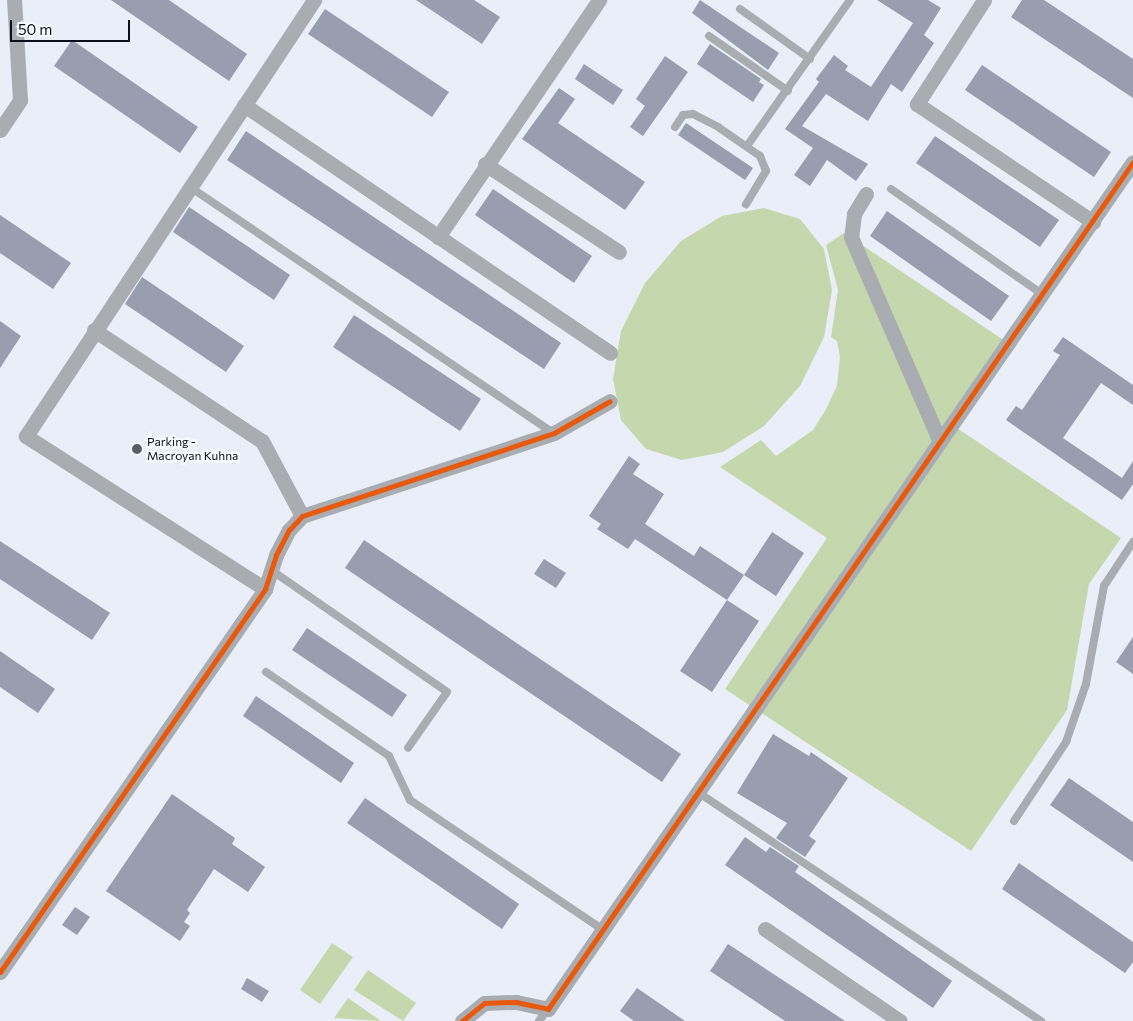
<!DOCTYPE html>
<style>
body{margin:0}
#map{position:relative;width:1133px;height:1021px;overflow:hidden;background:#eaeef8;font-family:Commissioner,sans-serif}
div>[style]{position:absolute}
.green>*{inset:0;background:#c5d7ad}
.building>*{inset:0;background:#989db0}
.lane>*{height:8px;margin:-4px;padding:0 4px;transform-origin:4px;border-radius:4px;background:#a9adb2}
.street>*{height:15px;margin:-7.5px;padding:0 7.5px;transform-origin:7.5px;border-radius:7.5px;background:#a9adb2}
.cycleway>*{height:5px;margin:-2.5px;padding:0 2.5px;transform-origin:2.5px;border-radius:2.5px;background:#e8590c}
.dots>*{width:14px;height:14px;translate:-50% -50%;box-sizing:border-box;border:2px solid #f6f9ff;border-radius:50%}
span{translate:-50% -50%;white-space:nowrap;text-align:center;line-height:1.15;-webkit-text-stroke:5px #f6f9ff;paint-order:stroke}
.poi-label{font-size:12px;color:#0b0f19}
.left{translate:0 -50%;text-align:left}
.scale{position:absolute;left:10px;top:20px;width:120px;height:22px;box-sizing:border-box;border:2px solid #0b0f19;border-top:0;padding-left:6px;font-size:15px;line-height:18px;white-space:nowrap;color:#0b0f19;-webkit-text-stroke:4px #f6f9ff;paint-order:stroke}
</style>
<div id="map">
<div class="green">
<div style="clip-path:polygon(764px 208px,800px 219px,824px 249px,832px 290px,824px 337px,800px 386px,764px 426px,723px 452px,682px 460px,646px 449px,621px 420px,613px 379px,621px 331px,645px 283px,681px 241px,722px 216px)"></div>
<div style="clip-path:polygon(844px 233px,1014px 347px,957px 428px,1121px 538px,1089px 584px,1067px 710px,971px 851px,725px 689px,827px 538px,720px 467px,761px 440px,776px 456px,813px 430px,825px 411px,837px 386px,840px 357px,837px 341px,831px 337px,838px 290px,826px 245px)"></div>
<div style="clip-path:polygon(332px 943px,353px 957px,320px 1004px,300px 990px)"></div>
<div style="clip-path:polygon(368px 970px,416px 1003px,403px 1021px,354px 990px)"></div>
<div style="clip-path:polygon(348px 998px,381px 1021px,334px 1018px)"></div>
</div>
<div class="building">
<div style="clip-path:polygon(111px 0,169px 0,247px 54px,229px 81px)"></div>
<div style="clip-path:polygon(416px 0,474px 0,500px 17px,482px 44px)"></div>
<div style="clip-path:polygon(700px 0,779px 53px,768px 70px,692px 13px)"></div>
<div style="clip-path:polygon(877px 0,928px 0,941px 8px,924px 35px,934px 43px,902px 92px,891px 84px,868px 121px,826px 94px,802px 126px,868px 164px,856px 181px,827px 160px,810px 186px,794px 175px,813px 148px,785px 129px,819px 82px,816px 79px,834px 55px,848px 66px,845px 70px,871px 87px,913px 23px)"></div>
<div style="clip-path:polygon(1022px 0,1044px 0,1133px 59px,1133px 98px,1011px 17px)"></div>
<div style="clip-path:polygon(325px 9px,449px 92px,432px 117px,308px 34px)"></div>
<div style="clip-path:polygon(72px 40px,198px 127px,180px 153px,54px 66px)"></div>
<div style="clip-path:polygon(710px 44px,761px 79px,759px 82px,764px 85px,753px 102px,697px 64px)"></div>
<div style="clip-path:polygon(665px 56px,688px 72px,643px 136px,630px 127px,645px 106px,636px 99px)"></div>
<div style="clip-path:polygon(584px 64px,623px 90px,613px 105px,575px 79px)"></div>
<div style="clip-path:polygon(982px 65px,1111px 152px,1094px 177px,965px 90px)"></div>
<div style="clip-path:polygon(559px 88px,575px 99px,558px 123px,645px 182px,625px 210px,522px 139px)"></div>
<div style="clip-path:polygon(686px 123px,753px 168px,745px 180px,678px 135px)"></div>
<div style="clip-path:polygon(246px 131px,561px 343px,544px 369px,227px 160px)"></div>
<div style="clip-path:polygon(935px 136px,1059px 220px,1040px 247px,916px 163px)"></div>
<div style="clip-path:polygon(493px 189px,592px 256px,574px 283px,475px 215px)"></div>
<div style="clip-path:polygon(189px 207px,290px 275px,274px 300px,173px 232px)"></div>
<div style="clip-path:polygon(887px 211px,1009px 296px,991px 321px,870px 236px)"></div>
<div style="clip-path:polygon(0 215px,71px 263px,53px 289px,0 253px)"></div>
<div style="clip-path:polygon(142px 277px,244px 346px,226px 372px,125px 304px)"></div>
<div style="clip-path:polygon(354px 315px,481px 399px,460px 431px,333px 347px)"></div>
<div style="clip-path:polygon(0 321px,21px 336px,0 368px)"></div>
<div style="clip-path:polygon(1063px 337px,1133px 385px,1133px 405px,1101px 383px,1063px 438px,1122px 478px,1133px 461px,1133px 484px,1122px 500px,1006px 420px,1016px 406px,1022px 410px,1060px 355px,1053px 351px)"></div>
<div style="clip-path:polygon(629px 456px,640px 464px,633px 474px,664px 494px,645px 524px,694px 556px,700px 546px,744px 575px,772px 532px,804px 553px,776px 596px,744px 575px,727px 600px,635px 539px,628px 549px,597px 529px,601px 524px,589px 516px)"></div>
<div style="clip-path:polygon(364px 540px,681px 754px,662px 782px,345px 568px)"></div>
<div style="clip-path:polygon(0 541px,110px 613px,92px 640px,0 579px)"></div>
<div style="clip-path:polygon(544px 559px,566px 573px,556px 588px,534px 574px)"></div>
<div style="clip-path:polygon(727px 600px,759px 621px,712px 692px,680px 671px)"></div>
<div style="clip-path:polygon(307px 628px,407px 695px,392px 717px,292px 650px)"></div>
<div style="clip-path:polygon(1133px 637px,1133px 674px,1116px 662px)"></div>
<div style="clip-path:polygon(0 651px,55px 689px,38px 713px,0 687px)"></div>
<div style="clip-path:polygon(256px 696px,354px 763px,341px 783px,243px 716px)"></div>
<div style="clip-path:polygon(773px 734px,809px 756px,811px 752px,848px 778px,809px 836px,816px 841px,805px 857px,776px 838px,787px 823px,737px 793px)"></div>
<div style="clip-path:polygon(1069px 778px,1133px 822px,1133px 862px,1050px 805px)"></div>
<div style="clip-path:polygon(172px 794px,235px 838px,232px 844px,265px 867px,248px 892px,214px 869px,187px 910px,190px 913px,184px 922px,190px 926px,180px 941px,106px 891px)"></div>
<div style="clip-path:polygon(365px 798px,519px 904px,502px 929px,347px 823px)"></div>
<div style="clip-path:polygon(745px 837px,766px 852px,770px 847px,799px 866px,795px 872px,952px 981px,933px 1008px,725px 865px)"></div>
<div style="clip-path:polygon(1019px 863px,1133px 942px,1133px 962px,1125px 973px,1002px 889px)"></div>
<div style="clip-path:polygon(75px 907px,90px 917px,77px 935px,62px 925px)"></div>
<div style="clip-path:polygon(728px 944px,845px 1021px,785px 1021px,710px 971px)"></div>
<div style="clip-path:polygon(247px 978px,269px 991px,262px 1002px,241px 989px)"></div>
<div style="clip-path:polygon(637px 988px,685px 1021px,634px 1021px,620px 1011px)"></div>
</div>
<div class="lane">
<div style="left:740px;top:9px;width:86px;rotate:35.5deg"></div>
<div style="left:709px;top:36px;width:96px;rotate:34.8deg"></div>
<div style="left:675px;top:127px;width:14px;rotate:-56deg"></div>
<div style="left:683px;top:115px;width:10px;rotate:-6deg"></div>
<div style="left:693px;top:114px;width:28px;rotate:27deg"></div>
<div style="left:718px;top:127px;width:51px;rotate:34.6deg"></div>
<div style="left:760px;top:156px;width:16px;rotate:68deg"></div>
<div style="left:766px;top:171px;width:39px;rotate:121deg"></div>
<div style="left:747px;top:146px;width:179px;rotate:-54.8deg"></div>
<div style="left:190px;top:187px;width:439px;rotate:34.1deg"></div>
<div style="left:891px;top:189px;width:184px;rotate:34.8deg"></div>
<div style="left:271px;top:570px;width:214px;rotate:34.7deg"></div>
<div style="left:447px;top:692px;width:68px;rotate:124.9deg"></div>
<div style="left:266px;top:672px;width:149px;rotate:34.3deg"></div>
<div style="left:389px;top:756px;width:49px;rotate:64.5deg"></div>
<div style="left:410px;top:800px;width:231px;rotate:33.9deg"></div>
<div style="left:696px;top:791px;width:415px;rotate:33.7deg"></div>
<div style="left:1014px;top:821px;width:95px;rotate:-56.6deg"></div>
<div style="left:1066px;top:742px;width:61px;rotate:-71deg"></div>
<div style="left:1086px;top:684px;width:100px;rotate:-79.6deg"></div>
<div style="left:1104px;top:586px;width:53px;rotate:-56.6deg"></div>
<div style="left:539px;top:1021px;width:15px;rotate:-53deg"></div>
</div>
<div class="street">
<div style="left:984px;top:0;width:124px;rotate:122.8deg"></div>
<div style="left:917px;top:104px;width:212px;rotate:33.8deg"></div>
<div style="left:244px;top:105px;width:442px;rotate:34.1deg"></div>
<div style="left:0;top:130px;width:36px;rotate:-56deg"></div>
<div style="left:20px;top:100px;width:100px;rotate:-93.4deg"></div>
<div style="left:485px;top:164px;width:160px;rotate:33.3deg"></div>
<div style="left:866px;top:194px;width:23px;rotate:121deg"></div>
<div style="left:854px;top:214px;width:23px;rotate:97deg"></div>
<div style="left:851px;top:237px;width:220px;rotate:66.5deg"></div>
<div style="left:438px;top:237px;width:287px;rotate:-55.8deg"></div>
<div style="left:94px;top:330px;width:201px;rotate:33.5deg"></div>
<div style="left:262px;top:441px;width:85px;rotate:61.9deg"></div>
<div style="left:265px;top:589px;width:284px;rotate:-147.4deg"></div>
<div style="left:26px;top:436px;width:523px;rotate:-56.55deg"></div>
<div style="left:765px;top:929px;width:163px;rotate:34.3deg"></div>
<div style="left:0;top:972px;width:466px;rotate:-55.3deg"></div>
<div style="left:265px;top:589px;width:36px;rotate:-72deg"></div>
<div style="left:276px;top:555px;width:28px;rotate:-63deg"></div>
<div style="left:289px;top:530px;width:19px;rotate:-47deg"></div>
<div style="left:302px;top:516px;width:265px;rotate:-18.2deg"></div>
<div style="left:554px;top:433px;width:64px;rotate:-29.7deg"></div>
<div style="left:462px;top:1021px;width:28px;rotate:-39deg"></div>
<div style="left:484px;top:1003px;width:32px;rotate:-2deg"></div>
<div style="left:516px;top:1002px;width:33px;rotate:12deg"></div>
<div style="left:548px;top:1009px;width:1029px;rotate:-55.37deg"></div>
</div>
<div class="cycleway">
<div style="left:0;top:972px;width:466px;rotate:-55.3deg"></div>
<div style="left:265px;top:589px;width:36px;rotate:-72deg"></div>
<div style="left:276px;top:555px;width:28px;rotate:-63deg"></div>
<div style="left:289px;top:530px;width:19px;rotate:-47deg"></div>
<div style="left:302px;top:516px;width:265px;rotate:-18.2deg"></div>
<div style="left:554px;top:433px;width:64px;rotate:-29.7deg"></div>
<div style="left:462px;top:1021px;width:28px;rotate:-39deg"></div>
<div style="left:484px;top:1003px;width:32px;rotate:-2deg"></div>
<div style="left:516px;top:1002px;width:33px;rotate:12deg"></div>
<div style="left:548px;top:1009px;width:1029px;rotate:-55.37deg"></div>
</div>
<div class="dots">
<div style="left:137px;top:449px;background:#595d67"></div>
</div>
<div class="poi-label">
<span class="left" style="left:147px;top:449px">Parking -<br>Macroyan Kuhna</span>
</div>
<div class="scale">50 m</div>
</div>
